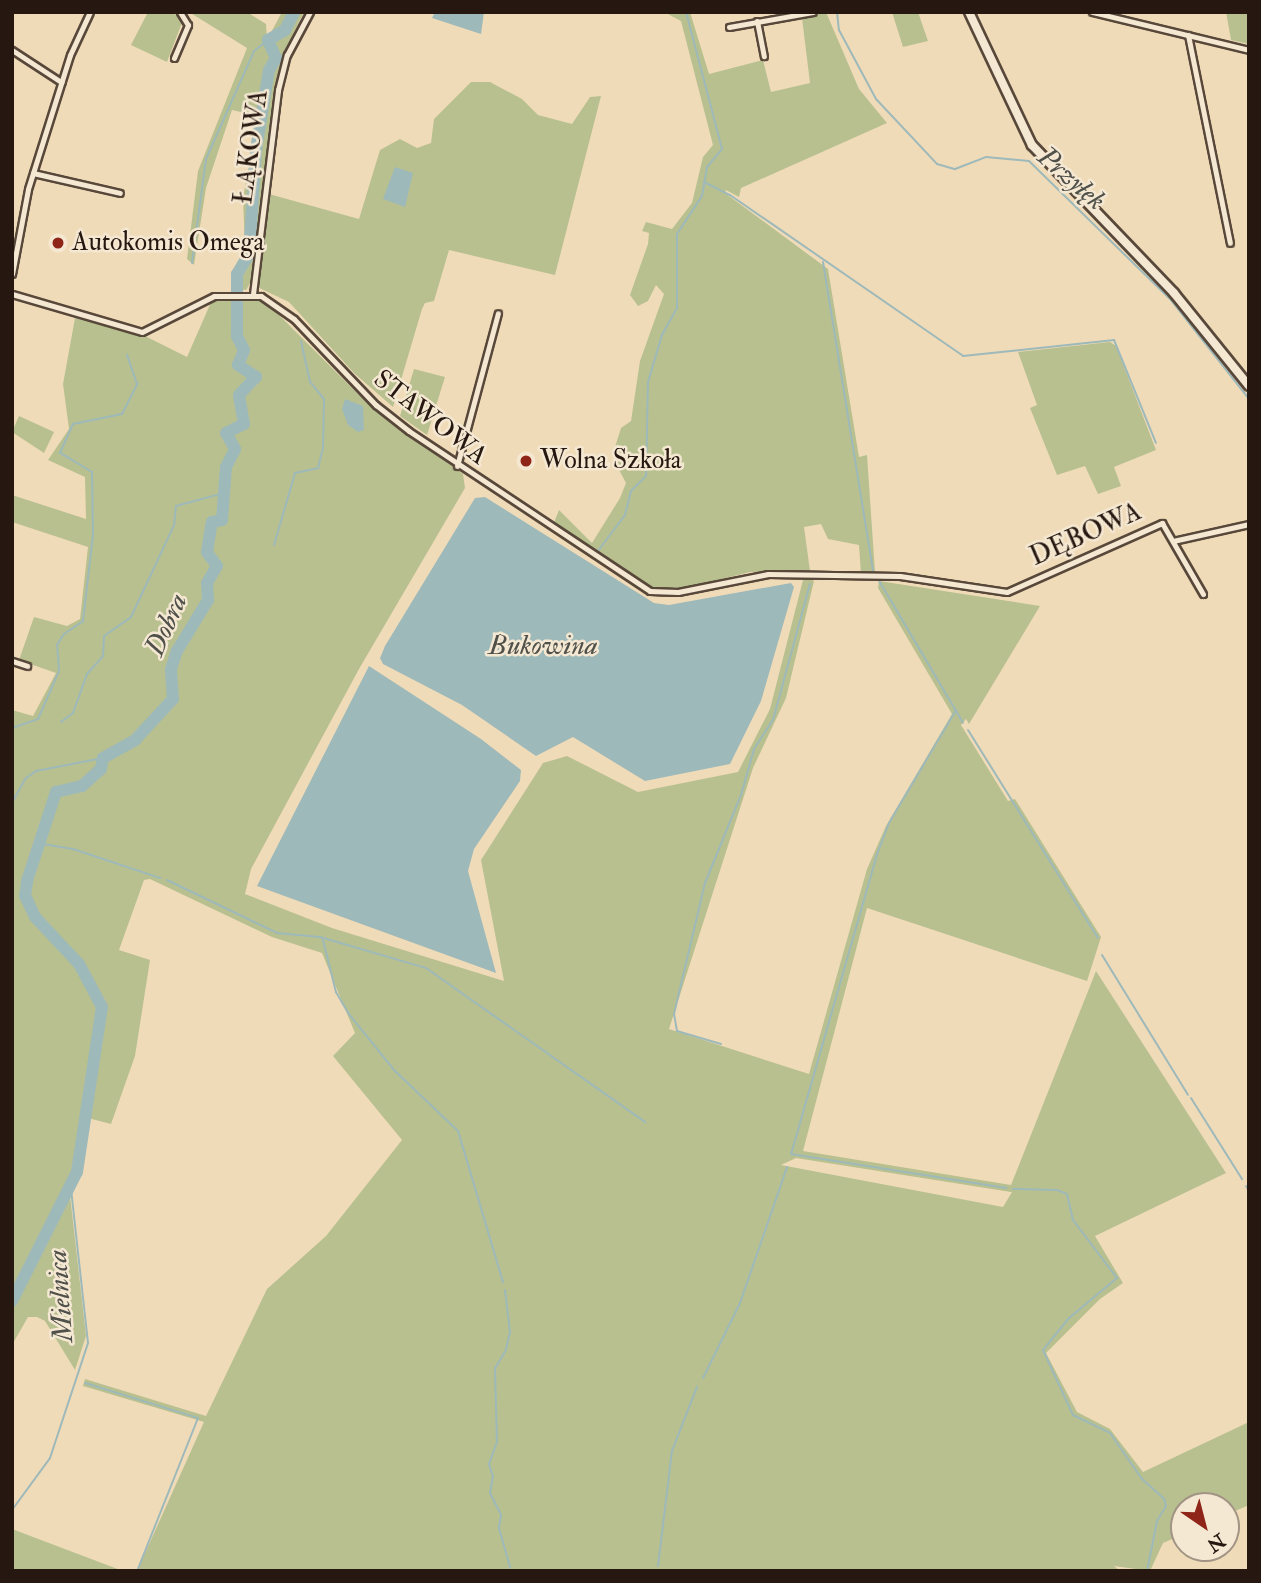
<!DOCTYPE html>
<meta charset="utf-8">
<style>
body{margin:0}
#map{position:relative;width:1261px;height:1583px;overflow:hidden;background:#f0dbb9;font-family:"IM FELL Double Pica",serif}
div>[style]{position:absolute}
.green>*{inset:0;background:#b8c090}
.water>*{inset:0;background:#9eb9b9}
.stream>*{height:2px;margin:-1px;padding:0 1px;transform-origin:1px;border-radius:1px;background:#9eb9b9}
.river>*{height:12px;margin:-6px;padding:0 6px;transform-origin:6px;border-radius:6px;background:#9eb9b9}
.roads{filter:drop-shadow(2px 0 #58483a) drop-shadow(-2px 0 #58483a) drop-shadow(0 2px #58483a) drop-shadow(0 -2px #58483a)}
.street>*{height:5px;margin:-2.5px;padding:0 2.5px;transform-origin:2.5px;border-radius:2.5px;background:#f5e8d2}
.secondary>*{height:8px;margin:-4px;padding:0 4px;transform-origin:4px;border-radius:4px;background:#f5e8d2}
.dots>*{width:19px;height:19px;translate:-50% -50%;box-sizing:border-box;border:4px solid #f5e8d2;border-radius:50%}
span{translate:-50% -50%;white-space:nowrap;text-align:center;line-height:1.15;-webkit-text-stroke:5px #f5e8d2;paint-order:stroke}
.street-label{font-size:26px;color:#261710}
.poi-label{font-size:26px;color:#261710}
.left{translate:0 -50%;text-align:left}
.water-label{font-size:28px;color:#50504b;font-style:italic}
.frame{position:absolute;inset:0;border:14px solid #261710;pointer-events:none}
.north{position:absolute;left:1170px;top:1492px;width:70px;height:70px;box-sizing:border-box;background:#f5e8d2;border:2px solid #a29484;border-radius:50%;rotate:145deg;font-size:19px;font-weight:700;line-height:28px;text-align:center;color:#261710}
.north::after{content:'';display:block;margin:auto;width:24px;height:32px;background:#8f2418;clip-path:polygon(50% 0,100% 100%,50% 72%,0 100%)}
</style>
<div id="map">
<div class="green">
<div style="clip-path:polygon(148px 12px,172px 12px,183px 20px,167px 62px,131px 45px)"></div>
<div style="clip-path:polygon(189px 12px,247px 12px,266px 24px,267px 40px,282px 12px,304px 12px,283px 54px,275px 85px,251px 282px,246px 290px,233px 288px,232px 273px,245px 249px,243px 198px,258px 116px,232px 110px,206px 188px,194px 265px,187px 259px,198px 171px,247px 48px)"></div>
<div style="clip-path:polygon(664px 12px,690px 12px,709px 74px,763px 60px,771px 92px,810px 83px,802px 18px,826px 12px,859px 89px,887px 123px,741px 188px,739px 197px,726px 190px,725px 193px,828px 269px,859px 457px,867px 455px,875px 572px,861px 574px,859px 545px,828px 539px,821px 524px,804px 527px,810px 571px,750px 572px,673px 591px,658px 590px,642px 586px,553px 525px,559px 510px,592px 543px,620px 498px,626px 483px,617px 466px,615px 447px,621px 428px,631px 421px,640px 361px,664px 294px,656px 285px,648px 301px,638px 306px,630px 295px,648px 244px,649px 233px,642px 231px,646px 222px,672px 229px,692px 203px,703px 157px,713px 145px,681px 21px)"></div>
<div style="clip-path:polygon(892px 12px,918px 12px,928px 41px,903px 47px)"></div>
<div style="clip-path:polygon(1226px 12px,1249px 12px,1249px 44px,1231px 40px)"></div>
<div style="clip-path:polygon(471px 82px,490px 82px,522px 99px,538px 115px,572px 124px,590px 97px,601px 96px,555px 275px,449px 250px,434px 301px,425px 303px,422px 309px,393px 407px,354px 373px,289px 302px,255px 286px,269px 194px,359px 219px,380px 150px,400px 139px,417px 148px,431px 143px,434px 119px)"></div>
<div style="clip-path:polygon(evenodd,251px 297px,268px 304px,369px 405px,463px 474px,465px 488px,359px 669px,251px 869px,245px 894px,332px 928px,504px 981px,481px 860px,543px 763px,567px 756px,638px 792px,738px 772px,770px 709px,803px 580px,810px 579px,814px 581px,786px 698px,753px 768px,669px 1029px,809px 1074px,867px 869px,886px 826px,952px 714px,878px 588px,879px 581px,1040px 606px,969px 724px,966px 719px,961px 725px,1008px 801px,1015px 799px,1101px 937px,1087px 981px,867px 908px,803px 1151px,1011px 1185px,1096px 971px,1226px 1173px,1095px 1236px,1123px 1283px,1100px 1299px,1046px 1353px,1077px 1412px,1110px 1429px,1143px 1472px,1249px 1422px,1249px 1505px,1226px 1515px,1226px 1506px,1184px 1506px,1184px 1534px,1163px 1543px,1150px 1571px,1114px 1566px,1120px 1571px,137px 1571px,204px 1422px,83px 1386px,85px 1379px,206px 1416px,267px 1289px,326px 1236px,402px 1140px,333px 1056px,355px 1033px,322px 953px,272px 937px,150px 879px,144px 880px,119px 950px,150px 960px,135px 1056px,111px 1124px,88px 1118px,105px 1004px,81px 963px,55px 938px,32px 902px,28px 890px,34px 863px,30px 861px,23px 895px,27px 905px,51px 940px,79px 967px,100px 1006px,70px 1195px,86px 1336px,75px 1370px,45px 1321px,37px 1317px,28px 1317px,12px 1345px,12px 710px,33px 716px,56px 673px,19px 660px,34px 617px,67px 626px,80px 619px,88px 547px,12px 522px,12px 495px,86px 519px,85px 477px,48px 460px,69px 429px,63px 384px,75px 318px,139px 333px,187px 357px,212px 300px,251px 297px,796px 1158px,1011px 1192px,1012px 1192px,1003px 1207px,781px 1165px,796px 1158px)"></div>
<div style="clip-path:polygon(1110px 342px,1116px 346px,1156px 450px,1114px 467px,1121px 486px,1098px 494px,1085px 466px,1057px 475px,1030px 408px,1037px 405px,1018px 352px)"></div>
<div style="clip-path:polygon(414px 369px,445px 377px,427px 435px,400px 416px)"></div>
<div style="clip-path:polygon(19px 416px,54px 432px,44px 453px,12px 432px)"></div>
<div style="clip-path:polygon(12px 1529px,123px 1571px,12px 1571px)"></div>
</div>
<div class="water">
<div style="clip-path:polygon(435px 12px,484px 12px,481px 34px,432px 18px)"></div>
<div style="clip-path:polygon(395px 167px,413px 173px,405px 207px,383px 199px)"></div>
<div style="clip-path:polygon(345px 399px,363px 406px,364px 430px,358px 432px,348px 425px,342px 409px)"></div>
<div style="clip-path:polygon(485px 497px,654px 603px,669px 605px,791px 583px,794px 587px,761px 701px,730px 764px,645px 781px,573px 737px,536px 756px,462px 705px,383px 664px,380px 658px,385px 646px,475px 498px)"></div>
<div style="clip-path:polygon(369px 666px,481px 739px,521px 770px,520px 781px,474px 849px,468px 871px,496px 973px,257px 886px)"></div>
</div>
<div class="stream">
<div style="left:837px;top:12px;width:18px;rotate:84deg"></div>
<div style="left:839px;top:30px;width:78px;rotate:61.8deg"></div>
<div style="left:876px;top:99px;width:89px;rotate:46.8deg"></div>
<div style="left:937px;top:164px;width:19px;rotate:16deg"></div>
<div style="left:955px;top:169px;width:33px;rotate:-21deg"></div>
<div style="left:986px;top:157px;width:43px;rotate:5.3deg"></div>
<div style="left:1029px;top:161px;width:197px;rotate:44.4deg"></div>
<div style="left:1170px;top:299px;width:127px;rotate:51.7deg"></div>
<div style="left:704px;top:182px;width:29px;rotate:27deg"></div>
<div style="left:730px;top:195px;width:283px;rotate:34.6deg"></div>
<div style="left:963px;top:356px;width:152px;rotate:-6deg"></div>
<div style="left:1114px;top:340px;width:111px;rotate:67.8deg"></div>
<div style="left:823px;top:262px;width:314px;rotate:80.8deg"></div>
<div style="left:192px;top:263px;width:105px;rotate:-82.3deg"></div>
<div style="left:206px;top:159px;width:118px;rotate:-66deg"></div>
<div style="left:254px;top:51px;width:18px;rotate:-38deg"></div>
<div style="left:274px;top:545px;width:75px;rotate:-73.7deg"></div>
<div style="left:295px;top:473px;width:24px;rotate:-12deg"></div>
<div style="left:318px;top:468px;width:21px;rotate:-76deg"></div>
<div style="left:323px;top:448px;width:49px;rotate:-88.8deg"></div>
<div style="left:324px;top:399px;width:22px;rotate:-129deg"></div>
<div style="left:310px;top:382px;width:42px;rotate:-102.4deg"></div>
<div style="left:598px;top:551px;width:45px;rotate:-53.1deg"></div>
<div style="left:625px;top:515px;width:25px;rotate:-76deg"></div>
<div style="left:631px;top:491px;width:21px;rotate:-45deg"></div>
<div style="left:646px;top:476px;width:94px;rotate:-88.8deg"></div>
<div style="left:648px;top:382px;width:49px;rotate:-73.4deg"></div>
<div style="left:662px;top:335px;width:31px;rotate:-61deg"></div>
<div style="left:677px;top:308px;width:74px;rotate:-90deg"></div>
<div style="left:677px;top:234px;width:45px;rotate:-56.7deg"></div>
<div style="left:702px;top:196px;width:29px;rotate:-80deg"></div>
<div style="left:707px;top:167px;width:23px;rotate:-50deg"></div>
<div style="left:722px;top:149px;width:142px;rotate:-104.7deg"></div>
<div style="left:878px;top:579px;width:167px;rotate:59.4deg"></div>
<div style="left:956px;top:710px;width:131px;rotate:120.7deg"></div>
<div style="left:889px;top:823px;width:30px;rotate:111deg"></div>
<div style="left:878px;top:851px;width:315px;rotate:106deg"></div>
<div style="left:791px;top:1154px;width:218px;rotate:9deg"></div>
<div style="left:61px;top:722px;width:15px;rotate:-37deg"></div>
<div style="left:73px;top:713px;width:41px;rotate:-70.3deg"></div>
<div style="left:87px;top:674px;width:24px;rotate:-48deg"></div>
<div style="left:103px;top:656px;width:20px;rotate:-87deg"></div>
<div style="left:104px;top:636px;width:33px;rotate:-35deg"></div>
<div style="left:131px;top:617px;width:102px;rotate:-64.9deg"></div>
<div style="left:174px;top:525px;width:19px;rotate:-84deg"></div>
<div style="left:176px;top:506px;width:50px;rotate:-15.2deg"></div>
<div style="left:12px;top:728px;width:28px;rotate:-19deg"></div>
<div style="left:38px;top:719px;width:52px;rotate:-66.4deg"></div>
<div style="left:59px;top:671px;width:26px;rotate:-94deg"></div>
<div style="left:57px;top:645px;width:13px;rotate:-58deg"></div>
<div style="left:64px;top:634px;width:23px;rotate:-34deg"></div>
<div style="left:83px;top:621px;width:88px;rotate:-83.4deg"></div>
<div style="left:93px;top:534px;width:62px;rotate:-90.9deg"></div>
<div style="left:92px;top:472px;width:37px;rotate:-149deg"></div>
<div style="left:60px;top:453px;width:32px;rotate:-66deg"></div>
<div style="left:73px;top:424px;width:50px;rotate:-11.5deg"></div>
<div style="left:122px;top:414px;width:34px;rotate:-63deg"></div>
<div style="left:137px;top:384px;width:31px;rotate:-109deg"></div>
<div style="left:968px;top:730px;width:245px;rotate:58deg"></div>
<div style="left:13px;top:801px;width:26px;rotate:-61deg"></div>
<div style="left:26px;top:778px;width:12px;rotate:-35deg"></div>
<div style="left:36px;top:771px;width:68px;rotate:-11deg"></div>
<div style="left:38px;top:843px;width:39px;rotate:10deg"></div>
<div style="left:76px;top:850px;width:89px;rotate:18.4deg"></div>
<div style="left:167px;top:880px;width:122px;rotate:25.7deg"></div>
<div style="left:277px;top:933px;width:43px;rotate:5.3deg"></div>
<div style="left:320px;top:937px;width:110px;rotate:16.3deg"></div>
<div style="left:426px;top:968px;width:268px;rotate:35.1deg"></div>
<div style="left:323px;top:940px;width:54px;rotate:76deg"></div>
<div style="left:336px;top:992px;width:24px;rotate:60deg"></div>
<div style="left:348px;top:1013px;width:75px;rotate:51deg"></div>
<div style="left:395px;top:1071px;width:87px;rotate:43.6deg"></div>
<div style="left:458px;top:1131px;width:158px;rotate:73.4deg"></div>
<div style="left:1102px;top:955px;width:164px;rotate:58.4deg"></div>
<div style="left:721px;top:1044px;width:46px;rotate:-163.5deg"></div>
<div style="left:677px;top:1031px;width:17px;rotate:-100deg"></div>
<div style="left:674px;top:1014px;width:135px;rotate:-76.7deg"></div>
<div style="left:705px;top:883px;width:95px;rotate:-67.8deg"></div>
<div style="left:741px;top:795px;width:48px;rotate:-74.2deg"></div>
<div style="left:754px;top:749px;width:35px;rotate:-57deg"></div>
<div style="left:773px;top:720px;width:141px;rotate:-74.8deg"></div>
<div style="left:1191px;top:1098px;width:96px;rotate:57.8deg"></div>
<div style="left:1246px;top:1186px;width:6px;rotate:59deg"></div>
<div style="left:1013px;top:1189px;width:44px;rotate:1.3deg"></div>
<div style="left:1057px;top:1190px;width:11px;rotate:22deg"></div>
<div style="left:1067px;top:1194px;width:27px;rotate:77deg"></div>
<div style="left:1073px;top:1220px;width:73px;rotate:52.8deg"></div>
<div style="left:1117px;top:1278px;width:62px;rotate:140.2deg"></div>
<div style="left:1069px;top:1318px;width:41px;rotate:129.1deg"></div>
<div style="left:1043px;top:1350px;width:72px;rotate:65.2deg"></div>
<div style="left:1073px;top:1415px;width:41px;rotate:25.9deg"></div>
<div style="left:1110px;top:1433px;width:56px;rotate:55.2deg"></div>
<div style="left:1142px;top:1479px;width:30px;rotate:42deg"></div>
<div style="left:1164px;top:1499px;width:7px;rotate:74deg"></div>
<div style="left:1166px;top:1506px;width:17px;rotate:121deg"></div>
<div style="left:1157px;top:1521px;width:51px;rotate:101.3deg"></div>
<div style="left:505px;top:1290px;width:42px;rotate:83.2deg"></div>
<div style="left:510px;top:1332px;width:18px;rotate:103deg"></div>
<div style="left:506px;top:1350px;width:21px;rotate:121deg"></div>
<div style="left:495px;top:1368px;width:74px;rotate:88.5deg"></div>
<div style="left:497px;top:1442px;width:23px;rotate:110deg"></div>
<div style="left:489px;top:1464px;width:13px;rotate:72deg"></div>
<div style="left:493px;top:1476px;width:17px;rotate:100deg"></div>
<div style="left:490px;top:1493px;width:25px;rotate:63deg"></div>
<div style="left:501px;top:1515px;width:13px;rotate:99deg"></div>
<div style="left:499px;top:1528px;width:41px;rotate:74.2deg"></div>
<div style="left:703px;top:1378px;width:84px;rotate:-63.7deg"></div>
<div style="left:740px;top:1303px;width:144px;rotate:-70.9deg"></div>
<div style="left:85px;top:1383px;width:118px;rotate:17.2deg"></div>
<div style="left:198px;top:1418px;width:165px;rotate:111.7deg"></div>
<div style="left:12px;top:1510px;width:64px;rotate:-53.8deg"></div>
<div style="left:50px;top:1458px;width:121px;rotate:-71.7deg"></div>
<div style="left:88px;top:1343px;width:156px;rotate:-96.3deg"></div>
<div style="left:658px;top:1566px;width:116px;rotate:-83.1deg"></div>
<div style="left:672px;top:1451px;width:69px;rotate:-68.7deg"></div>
</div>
<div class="river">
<div style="left:12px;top:1301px;width:144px;rotate:-63.3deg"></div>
<div style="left:77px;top:1172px;width:167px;rotate:-81.4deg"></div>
<div style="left:102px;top:1007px;width:49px;rotate:-118.1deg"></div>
<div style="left:79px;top:964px;width:64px;rotate:-133.1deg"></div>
<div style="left:35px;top:917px;width:23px;rotate:-115deg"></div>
<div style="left:25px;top:896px;width:15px;rotate:-82deg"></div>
<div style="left:27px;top:881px;width:94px;rotate:-72deg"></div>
<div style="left:56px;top:792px;width:27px;rotate:-13deg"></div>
<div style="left:82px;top:786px;width:25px;rotate:-42deg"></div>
<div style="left:101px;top:769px;width:11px;rotate:-80deg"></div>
<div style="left:103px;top:758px;width:37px;rotate:-29deg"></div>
<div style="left:135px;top:740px;width:56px;rotate:-47.2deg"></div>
<div style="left:173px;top:699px;width:30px;rotate:-94deg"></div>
<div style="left:171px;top:669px;width:19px;rotate:-72deg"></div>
<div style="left:177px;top:651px;width:60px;rotate:-58.7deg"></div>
<div style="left:208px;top:600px;width:17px;rotate:-93deg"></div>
<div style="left:207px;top:583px;width:20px;rotate:-60deg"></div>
<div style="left:217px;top:566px;width:17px;rotate:-126deg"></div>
<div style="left:207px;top:552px;width:30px;rotate:-81deg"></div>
<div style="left:212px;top:522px;width:10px;rotate:-11deg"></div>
<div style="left:222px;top:520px;width:53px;rotate:-85.7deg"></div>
<div style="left:226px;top:467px;width:20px;rotate:-63deg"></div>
<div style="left:235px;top:449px;width:18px;rotate:-119deg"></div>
<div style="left:226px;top:433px;width:20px;rotate:-27deg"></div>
<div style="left:244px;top:424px;width:29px;rotate:-100deg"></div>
<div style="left:239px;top:395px;width:25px;rotate:-47deg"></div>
<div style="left:256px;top:377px;width:22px;rotate:-146deg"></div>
<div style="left:238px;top:365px;width:16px;rotate:-68deg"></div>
<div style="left:244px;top:350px;width:16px;rotate:-117deg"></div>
<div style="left:237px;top:336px;width:62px;rotate:-90deg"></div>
<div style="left:237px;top:274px;width:23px;rotate:-59deg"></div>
<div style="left:249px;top:254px;width:104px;rotate:-86.1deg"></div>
<div style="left:256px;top:150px;width:81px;rotate:-80.8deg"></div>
<div style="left:269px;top:70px;width:14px;rotate:-60deg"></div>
<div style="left:276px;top:58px;width:20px;rotate:-114deg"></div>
<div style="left:268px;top:40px;width:20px;rotate:-30deg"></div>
<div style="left:285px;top:30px;width:20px;rotate:-63deg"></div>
</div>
<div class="roads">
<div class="street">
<div style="left:1092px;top:12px;width:162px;rotate:13.6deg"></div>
<div style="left:757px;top:21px;width:36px;rotate:79deg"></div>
<div style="left:729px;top:27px;width:85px;rotate:-10.1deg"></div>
<div style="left:1188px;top:35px;width:212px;rotate:78.6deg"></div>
<div style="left:12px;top:50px;width:59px;rotate:33.1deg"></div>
<div style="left:174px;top:58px;width:36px;rotate:-67deg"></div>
<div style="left:188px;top:25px;width:15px;rotate:-122deg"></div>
<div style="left:33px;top:173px;width:89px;rotate:12.9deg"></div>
<div style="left:12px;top:274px;width:86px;rotate:-79.3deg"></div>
<div style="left:28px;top:189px;width:140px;rotate:-72.6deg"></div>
<div style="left:70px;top:55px;width:47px;rotate:-65.1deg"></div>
<div style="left:12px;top:294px;width:135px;rotate:16.3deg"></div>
<div style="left:142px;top:332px;width:80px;rotate:-26.6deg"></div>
<div style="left:214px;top:296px;width:47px"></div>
<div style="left:261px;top:296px;width:40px;rotate:34.9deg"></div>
<div style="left:294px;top:319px;width:119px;rotate:46.4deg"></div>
<div style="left:376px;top:405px;width:42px;rotate:38.2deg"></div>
<div style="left:409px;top:431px;width:289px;rotate:33.6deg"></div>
<div style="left:650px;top:591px;width:28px;rotate:2deg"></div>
<div style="left:678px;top:592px;width:92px;rotate:-11.3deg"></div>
<div style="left:768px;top:574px;width:132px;rotate:0.9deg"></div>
<div style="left:900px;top:576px;width:108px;rotate:8.5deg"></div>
<div style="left:1007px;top:592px;width:170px;rotate:-24deg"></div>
<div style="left:1162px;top:523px;width:82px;rotate:60deg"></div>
<div style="left:253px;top:294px;width:206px;rotate:-83deg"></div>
<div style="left:278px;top:90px;width:36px;rotate:-76deg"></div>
<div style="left:287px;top:55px;width:49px;rotate:-61.9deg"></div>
<div style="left:457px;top:466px;width:158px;rotate:-75deg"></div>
<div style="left:1173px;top:541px;width:78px;rotate:-12.6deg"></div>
<div style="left:12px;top:661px;width:16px;rotate:18deg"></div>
</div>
<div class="secondary">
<div style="left:969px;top:12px;width:147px;rotate:64.7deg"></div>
<div style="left:1032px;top:145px;width:205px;rotate:46.2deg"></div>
<div style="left:1174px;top:293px;width:119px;rotate:51.1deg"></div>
</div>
</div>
<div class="dots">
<div style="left:58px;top:243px;background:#8f2418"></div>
<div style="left:526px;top:461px;background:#8f2418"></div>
</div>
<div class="street-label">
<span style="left:252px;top:147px;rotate:-82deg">ŁĄKOWA</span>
<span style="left:430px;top:418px;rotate:38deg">STAWOWA</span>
<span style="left:1086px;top:535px;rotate:-24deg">DĘBOWA</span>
</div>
<div class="poi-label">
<span class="left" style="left:72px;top:243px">Autokomis Omega</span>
<span class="left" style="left:540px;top:461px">Wolna Szkoła</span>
</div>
<div class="water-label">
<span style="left:1071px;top:179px;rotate:41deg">Przyłęk</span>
<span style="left:167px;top:625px;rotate:-66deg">Dobra</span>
<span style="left:543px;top:646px">Bukowina</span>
<span style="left:61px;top:1296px;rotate:-94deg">Mielnica</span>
</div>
<div class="frame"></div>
<div class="north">N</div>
</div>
